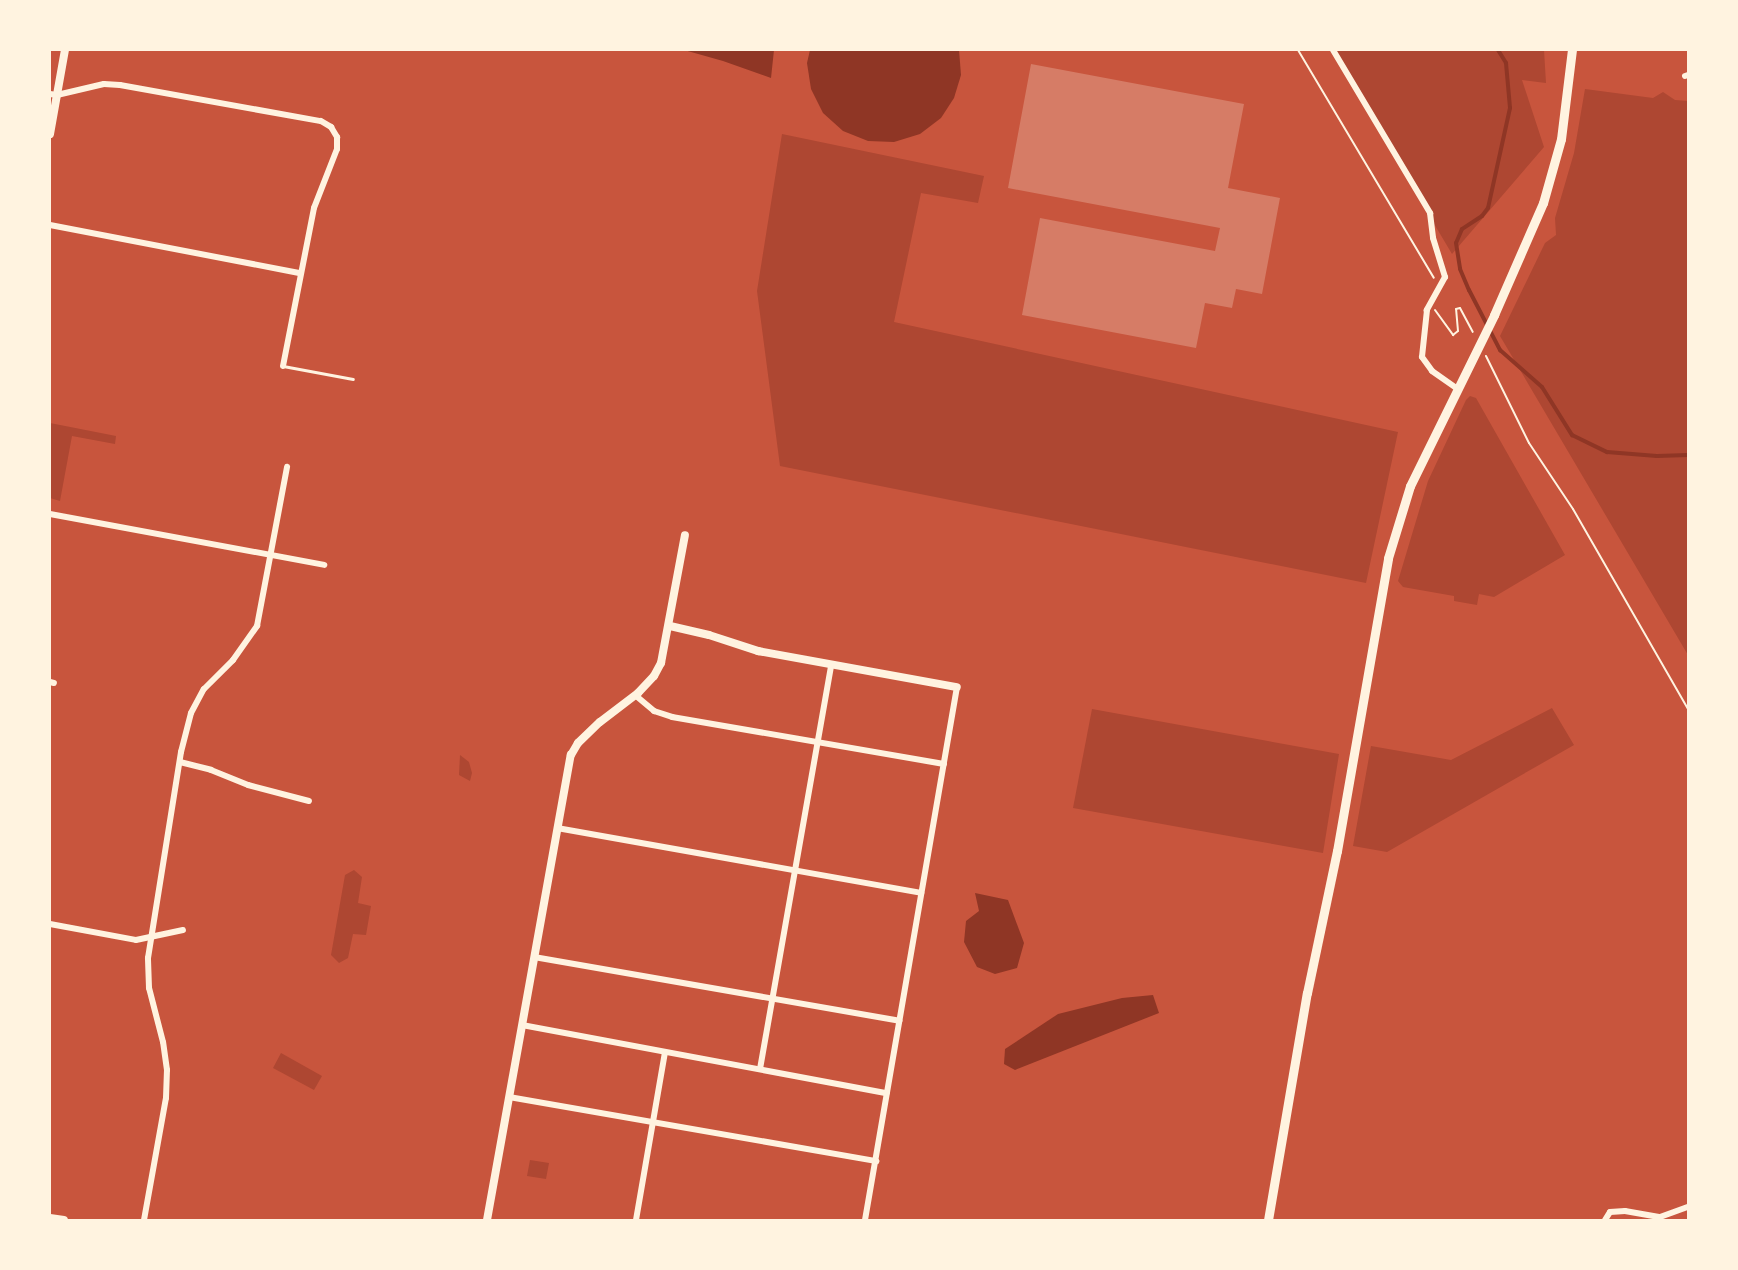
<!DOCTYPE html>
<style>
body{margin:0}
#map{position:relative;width:1738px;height:1270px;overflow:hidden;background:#c8553d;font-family:"PT Sans",sans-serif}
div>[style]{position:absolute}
.green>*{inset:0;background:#ae4732}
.water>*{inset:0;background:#8f3625}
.stream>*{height:4px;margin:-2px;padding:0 2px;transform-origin:2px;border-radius:2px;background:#8f3625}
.building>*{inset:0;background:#d67c66}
.path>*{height:2px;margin:-1px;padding:0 1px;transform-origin:1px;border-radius:1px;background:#fff3e0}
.service>*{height:3px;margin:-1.5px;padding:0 1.5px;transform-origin:1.5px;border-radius:1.5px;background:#fff3e0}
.minor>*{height:6px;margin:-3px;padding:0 3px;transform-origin:3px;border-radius:3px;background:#fff3e0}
.tertiary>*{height:8px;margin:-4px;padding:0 4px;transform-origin:4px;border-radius:4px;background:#fff3e0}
.secondary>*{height:8px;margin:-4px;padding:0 4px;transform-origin:4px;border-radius:4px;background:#fff3e0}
.primary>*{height:9px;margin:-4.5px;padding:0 4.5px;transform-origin:4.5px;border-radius:4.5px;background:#fff3e0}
span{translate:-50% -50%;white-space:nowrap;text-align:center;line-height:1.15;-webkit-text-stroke:6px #fff3e0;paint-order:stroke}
.frame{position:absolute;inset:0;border:51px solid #fff3e0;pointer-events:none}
</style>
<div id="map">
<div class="green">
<div style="clip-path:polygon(1331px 50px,1544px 50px,1546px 83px,1522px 80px,1544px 147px,1452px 254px)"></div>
<div style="clip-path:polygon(1585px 89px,1653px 98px,1663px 92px,1675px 100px,1688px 101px,1688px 655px,1500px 336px,1545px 243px,1556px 235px,1555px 218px,1574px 153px)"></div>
<div style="clip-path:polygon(782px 134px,984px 176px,978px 203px,921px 193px,894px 322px,1398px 432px,1366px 583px,780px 466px,757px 291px)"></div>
<div style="clip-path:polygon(1470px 396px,1476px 398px,1565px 555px,1494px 597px,1479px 594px,1477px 605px,1454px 601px,1454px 596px,1403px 587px,1398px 581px,1428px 481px,1466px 400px)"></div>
<div style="clip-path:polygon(50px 423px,116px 436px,115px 444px,72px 436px,60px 501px,50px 498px)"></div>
<div style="clip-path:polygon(1552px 708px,1574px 745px,1387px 852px,1353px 846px,1371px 746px,1451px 760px)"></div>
<div style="clip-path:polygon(1092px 709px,1339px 754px,1323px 853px,1073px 808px)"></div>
<div style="clip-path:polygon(460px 755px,469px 762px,472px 773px,470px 781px,459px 775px)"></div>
<div style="clip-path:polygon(354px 870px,362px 877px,358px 903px,371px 906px,366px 935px,353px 934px,348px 958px,339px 963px,331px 955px,345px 875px)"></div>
<div style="clip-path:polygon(281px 1053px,322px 1076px,314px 1090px,273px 1068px)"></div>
<div style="clip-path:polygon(530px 1160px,549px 1163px,546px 1179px,527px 1176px)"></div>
</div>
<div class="water">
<div style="clip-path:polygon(684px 50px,774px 50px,771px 78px,723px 61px)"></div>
<div style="clip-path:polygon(810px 50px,959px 50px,961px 75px,954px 98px,941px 118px,920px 134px,894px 142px,868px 141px,843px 131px,823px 113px,811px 89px,807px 63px)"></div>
<div style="clip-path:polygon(975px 893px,1008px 900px,1024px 943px,1017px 968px,995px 974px,977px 967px,964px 942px,966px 921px,979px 911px)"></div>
<div style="clip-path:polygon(1153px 995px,1159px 1013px,1015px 1070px,1004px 1064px,1005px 1049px,1058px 1014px,1122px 998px)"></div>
</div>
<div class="stream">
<div style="left:1498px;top:50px;width:15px;rotate:58deg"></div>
<div style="left:1506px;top:63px;width:45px;rotate:84.9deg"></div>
<div style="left:1510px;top:108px;width:102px;rotate:102.4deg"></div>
<div style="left:1488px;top:208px;width:10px;rotate:127deg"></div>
<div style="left:1482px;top:216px;width:24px;rotate:147deg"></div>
<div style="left:1462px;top:229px;width:15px;rotate:113deg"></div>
<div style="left:1456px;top:243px;width:26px;rotate:81deg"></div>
<div style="left:1460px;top:269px;width:23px;rotate:67deg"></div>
<div style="left:1469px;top:290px;width:68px;rotate:62.7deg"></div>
<div style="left:1500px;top:350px;width:56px;rotate:41.4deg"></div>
<div style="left:1542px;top:387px;width:57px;rotate:58deg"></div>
<div style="left:1572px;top:435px;width:39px;rotate:26deg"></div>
<div style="left:1607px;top:452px;width:50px;rotate:4.6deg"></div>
<div style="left:1657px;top:456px;width:31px;rotate:-2deg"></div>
</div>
<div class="building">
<div style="clip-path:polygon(1031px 64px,1244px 104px,1228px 188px,1280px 198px,1262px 294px,1236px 289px,1232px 308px,1205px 303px,1196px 348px,1022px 315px,1040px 218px,1215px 251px,1220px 228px,1008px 188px)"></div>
</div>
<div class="path">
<div style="left:1298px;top:50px;width:265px;rotate:59.2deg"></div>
<div style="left:1435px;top:310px;width:31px;rotate:54deg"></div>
<div style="left:1453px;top:335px;width:6px;rotate:-39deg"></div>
<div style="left:1458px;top:331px;width:22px;rotate:-95deg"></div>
<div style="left:1456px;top:309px;width:4px;rotate:-14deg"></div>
<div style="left:1460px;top:308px;width:27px;rotate:62deg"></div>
<div style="left:1486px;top:356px;width:97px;rotate:63.7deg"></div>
<div style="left:1529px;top:443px;width:79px;rotate:56.3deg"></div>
<div style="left:1573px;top:509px;width:231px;rotate:60.1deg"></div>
</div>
<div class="service">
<div style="left:283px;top:366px;width:71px;rotate:10.5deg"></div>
</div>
<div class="minor">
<div style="left:1333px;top:50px;width:190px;rotate:59.2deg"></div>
<div style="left:1430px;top:213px;width:25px;rotate:83deg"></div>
<div style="left:1433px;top:238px;width:41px;rotate:72.9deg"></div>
<div style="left:1445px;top:277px;width:38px;rotate:119deg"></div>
<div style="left:1427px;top:310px;width:47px;rotate:96.1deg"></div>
<div style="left:1422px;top:357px;width:17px;rotate:54deg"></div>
<div style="left:1432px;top:371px;width:32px;rotate:35deg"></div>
<div style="left:1685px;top:76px;width:3px;rotate:-18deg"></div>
<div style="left:50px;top:94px;width:7px;rotate:8deg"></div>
<div style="left:57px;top:95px;width:48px;rotate:-13.2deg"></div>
<div style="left:104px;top:84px;width:16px;rotate:4deg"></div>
<div style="left:120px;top:85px;width:204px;rotate:10.2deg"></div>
<div style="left:321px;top:121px;width:12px;rotate:31deg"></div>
<div style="left:331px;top:127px;width:12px;rotate:59deg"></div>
<div style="left:337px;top:137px;width:12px;rotate:90deg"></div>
<div style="left:337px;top:149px;width:63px;rotate:111.3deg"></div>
<div style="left:314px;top:208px;width:161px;rotate:101.1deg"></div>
<div style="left:50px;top:225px;width:255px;rotate:10.9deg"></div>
<div style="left:50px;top:514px;width:279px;rotate:10.5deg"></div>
<div style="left:50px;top:682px;width:4px;rotate:14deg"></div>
<div style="left:635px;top:695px;width:25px;rotate:40deg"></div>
<div style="left:654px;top:711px;width:19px;rotate:18deg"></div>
<div style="left:672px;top:717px;width:276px;rotate:9.8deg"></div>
<div style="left:180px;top:762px;width:32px;rotate:14deg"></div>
<div style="left:211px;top:770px;width:40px;rotate:22deg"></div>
<div style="left:248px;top:785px;width:63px;rotate:14.7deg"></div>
<div style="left:557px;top:828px;width:370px;rotate:10.1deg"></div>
<div style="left:50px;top:924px;width:87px;rotate:10.5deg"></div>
<div style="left:136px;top:940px;width:48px;rotate:-12deg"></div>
<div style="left:534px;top:957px;width:371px;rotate:9.9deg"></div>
<div style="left:522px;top:1025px;width:371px;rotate:10.6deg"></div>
<div style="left:760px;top:1069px;width:410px;rotate:-80deg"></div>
<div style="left:509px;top:1097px;width:373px;rotate:9.9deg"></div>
<div style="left:144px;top:1220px;width:124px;rotate:-79.8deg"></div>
<div style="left:166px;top:1098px;width:28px;rotate:-88deg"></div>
<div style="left:167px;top:1070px;width:28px;rotate:-98deg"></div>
<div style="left:163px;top:1042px;width:56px;rotate:-104.5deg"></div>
<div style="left:149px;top:988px;width:30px;rotate:-92deg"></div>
<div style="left:148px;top:958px;width:209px;rotate:-80.9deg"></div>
<div style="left:181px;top:752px;width:40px;rotate:-75.6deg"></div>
<div style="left:191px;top:713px;width:27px;rotate:-62deg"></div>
<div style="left:204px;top:689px;width:41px;rotate:-45deg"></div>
<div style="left:233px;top:660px;width:42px;rotate:-54.8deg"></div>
<div style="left:257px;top:626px;width:162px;rotate:-79.3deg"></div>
<div style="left:636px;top:1220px;width:170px;rotate:-80.2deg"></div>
<div style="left:865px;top:1220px;width:541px;rotate:-80.21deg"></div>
<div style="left:1605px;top:1220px;width:9px;rotate:-58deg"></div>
<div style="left:1610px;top:1212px;width:15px;rotate:-4deg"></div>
<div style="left:1625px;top:1211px;width:36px;rotate:10deg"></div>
<div style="left:1660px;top:1217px;width:30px;rotate:-20deg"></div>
</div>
<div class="tertiary">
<div style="left:50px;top:134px;width:85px;rotate:-79.9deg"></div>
<div style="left:670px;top:626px;width:40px;rotate:13deg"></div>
<div style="left:709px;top:635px;width:52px;rotate:18.1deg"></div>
<div style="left:758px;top:651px;width:202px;rotate:10.3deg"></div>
<div style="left:487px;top:1220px;width:473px;rotate:-79.8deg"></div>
<div style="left:571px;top:755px;width:14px;rotate:-60deg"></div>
<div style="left:578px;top:743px;width:30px;rotate:-44deg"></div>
<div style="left:600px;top:722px;width:48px;rotate:-37.3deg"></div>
<div style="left:638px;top:693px;width:23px;rotate:-47deg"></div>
<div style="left:654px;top:676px;width:15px;rotate:-62deg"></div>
<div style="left:661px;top:663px;width:130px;rotate:-79.4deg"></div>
</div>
<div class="secondary">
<div style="left:50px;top:1218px;width:14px;rotate:8deg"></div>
</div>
<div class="primary">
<div style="left:1268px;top:1220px;width:230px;rotate:-80.3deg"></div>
<div style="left:1307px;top:993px;width:145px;rotate:-78.1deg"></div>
<div style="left:1337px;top:851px;width:297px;rotate:-80.1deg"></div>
<div style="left:1388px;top:558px;width:75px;rotate:-73deg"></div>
<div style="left:1410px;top:486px;width:191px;rotate:-63.8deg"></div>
<div style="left:1494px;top:315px;width:122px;rotate:-66.4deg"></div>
<div style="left:1543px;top:203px;width:66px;rotate:-74.3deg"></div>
<div style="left:1561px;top:139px;width:90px;rotate:-83deg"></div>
</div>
<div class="frame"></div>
</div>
